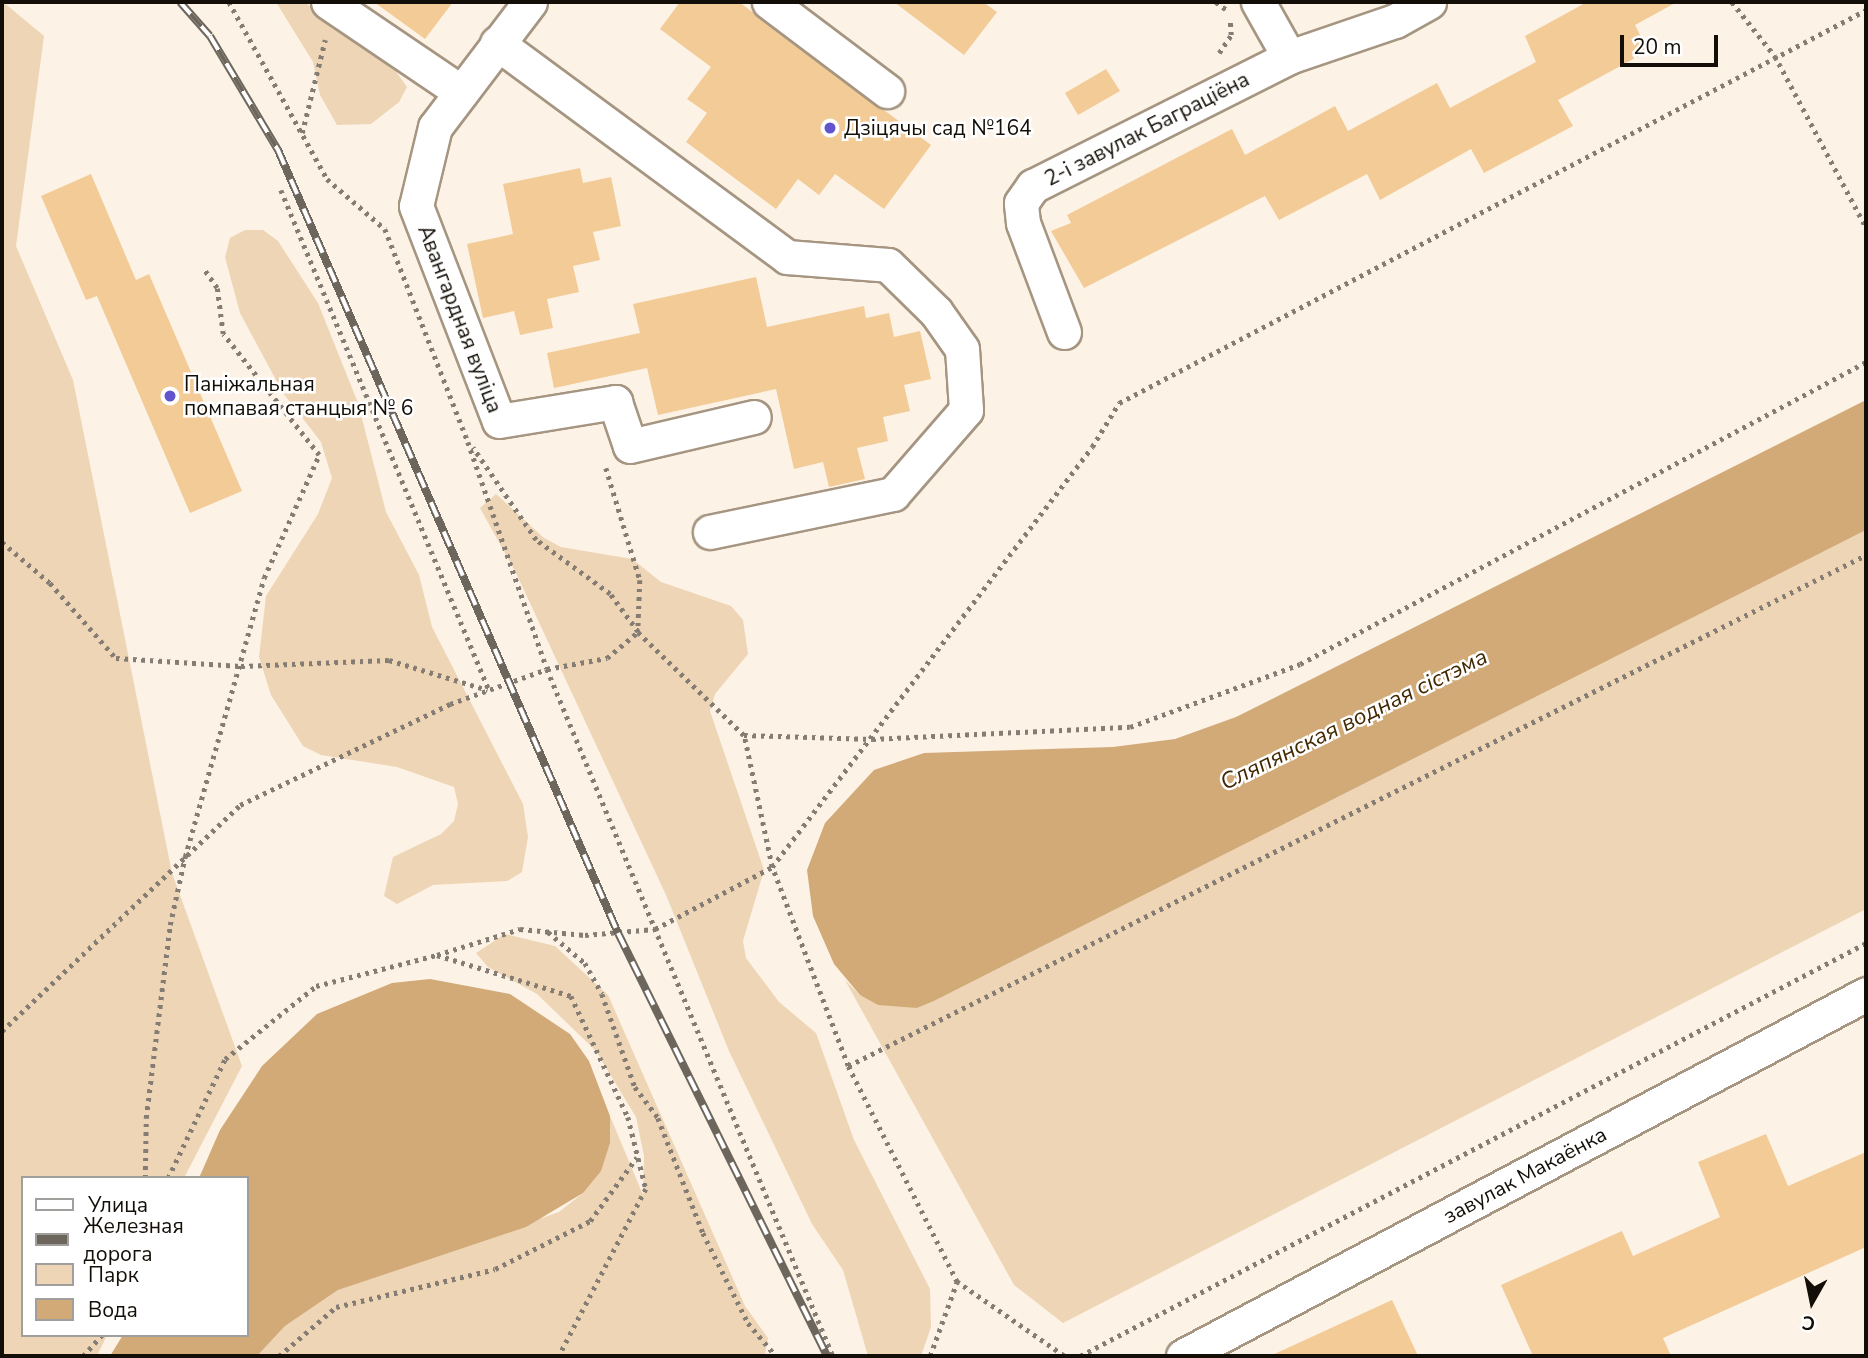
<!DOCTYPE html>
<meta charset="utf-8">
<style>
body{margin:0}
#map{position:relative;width:1868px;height:1358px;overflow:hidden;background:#fdf2e6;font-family:"Nunito Sans",sans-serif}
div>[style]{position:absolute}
.green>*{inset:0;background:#edd5b6}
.water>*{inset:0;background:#d1aa78}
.building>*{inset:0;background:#f2cb97}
.path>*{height:4.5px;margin-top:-2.25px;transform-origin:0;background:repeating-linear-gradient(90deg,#857d74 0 3.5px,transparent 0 8.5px)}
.roads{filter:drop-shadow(2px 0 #a59581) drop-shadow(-2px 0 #a59581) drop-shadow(0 2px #a59581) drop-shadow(0 -2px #a59581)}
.minor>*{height:33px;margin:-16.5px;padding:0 16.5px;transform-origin:16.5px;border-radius:16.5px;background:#fff}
.rail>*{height:8px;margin-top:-4px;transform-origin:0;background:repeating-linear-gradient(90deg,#fff 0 16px,#6d665d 0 32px);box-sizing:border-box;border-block:2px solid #6d665d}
.dots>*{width:19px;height:19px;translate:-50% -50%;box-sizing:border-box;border:4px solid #fff;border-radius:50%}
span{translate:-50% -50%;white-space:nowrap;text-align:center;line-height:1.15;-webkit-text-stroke:5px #fff;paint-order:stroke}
.poi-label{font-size:21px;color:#130e07}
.left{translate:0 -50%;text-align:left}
.street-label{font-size:21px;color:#130e07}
.water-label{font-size:23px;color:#422800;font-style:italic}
.frame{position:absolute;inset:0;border:4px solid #130e07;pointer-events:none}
.legend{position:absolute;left:21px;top:1176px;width:228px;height:161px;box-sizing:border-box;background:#fff;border:2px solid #a19f9c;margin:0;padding:9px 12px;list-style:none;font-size:21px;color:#130e07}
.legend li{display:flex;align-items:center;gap:14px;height:35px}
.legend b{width:35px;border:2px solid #a19f9c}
.north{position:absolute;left:1777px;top:1267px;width:70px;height:70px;-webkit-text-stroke:5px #fff;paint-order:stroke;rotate:189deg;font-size:19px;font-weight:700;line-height:28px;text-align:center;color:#130e07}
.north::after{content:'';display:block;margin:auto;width:24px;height:32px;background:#130e07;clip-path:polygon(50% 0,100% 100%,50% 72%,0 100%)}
.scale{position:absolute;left:1620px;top:35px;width:98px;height:32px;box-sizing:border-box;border:4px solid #130e07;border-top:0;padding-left:9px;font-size:21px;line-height:24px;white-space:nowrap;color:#130e07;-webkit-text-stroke:5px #fff;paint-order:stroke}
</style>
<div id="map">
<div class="green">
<div style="clip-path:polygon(3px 2px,44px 36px,16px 246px,73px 380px,172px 873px,242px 1066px,184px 1178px,23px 1178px,23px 1335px,107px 1335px,97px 1356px,2px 1356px)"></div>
<div style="clip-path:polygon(276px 2px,304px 2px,385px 56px,407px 87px,399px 102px,371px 124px,337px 125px,320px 95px,313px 62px)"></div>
<div style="clip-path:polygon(245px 230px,263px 230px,278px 241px,318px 303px,358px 403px,386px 512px,419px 575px,432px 627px,523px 804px,528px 837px,522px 872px,507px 881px,433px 885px,397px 904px,384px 896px,393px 857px,441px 834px,454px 821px,458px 804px,454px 787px,397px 767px,321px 755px,303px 746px,271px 695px,259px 657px,266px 596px,318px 514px,332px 478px,321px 442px,283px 393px,240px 313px,225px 257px,230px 238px)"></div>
<div style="clip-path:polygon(496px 494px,544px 538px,561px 547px,632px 559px,661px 582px,731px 606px,743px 620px,748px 654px,715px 694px,710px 711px,764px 870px,743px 941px,746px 958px,779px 1002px,816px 1033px,854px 1140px,930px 1289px,931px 1327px,921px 1356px,868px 1356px,843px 1270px,812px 1224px,729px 1051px,666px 895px,516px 573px,480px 508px)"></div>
<div style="clip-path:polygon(1866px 530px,1866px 909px,1063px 1323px,1014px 1285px,845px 980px,860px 995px,917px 1008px,934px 1001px)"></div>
<div style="clip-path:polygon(505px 934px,555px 946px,608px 995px,745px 1306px,768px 1338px,765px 1354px,257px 1356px,285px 1326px,338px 1290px,559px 1212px,583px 1193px,610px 1144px,610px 1116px,643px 1195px,644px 1156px,636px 1117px,596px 1051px,537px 994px,488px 967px,476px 953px)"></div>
</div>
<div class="water">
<div style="clip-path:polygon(1866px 400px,1866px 530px,934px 1001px,917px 1008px,878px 1005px,860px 995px,834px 964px,813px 916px,807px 870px,825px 823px,874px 770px,924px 753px,1113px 747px,1175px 739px,1236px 717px)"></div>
<div style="clip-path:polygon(430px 979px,510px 994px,570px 1034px,589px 1061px,610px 1116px,610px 1143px,601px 1171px,583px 1193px,526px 1227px,338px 1290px,285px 1326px,257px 1356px,110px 1356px,123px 1335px,247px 1335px,247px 1178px,199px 1178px,220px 1130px,262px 1066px,317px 1014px,392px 983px)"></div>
</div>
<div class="building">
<div style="clip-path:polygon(374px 2px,453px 2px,425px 39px)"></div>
<div style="clip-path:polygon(680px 2px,739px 2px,931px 145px,884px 209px,835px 174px,819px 195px,798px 179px,776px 209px,686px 142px,707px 113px,687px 99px,711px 67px,660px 29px)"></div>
<div style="clip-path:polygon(894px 2px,983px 2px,997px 12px,964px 55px)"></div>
<div style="clip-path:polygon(1587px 2px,1677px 2px,1635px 25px,1648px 51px,1558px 100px,1573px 126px,1484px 173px,1471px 149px,1380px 200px,1367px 174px,1279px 220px,1265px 196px,1084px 288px,1051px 231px,1071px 223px,1067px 215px,1232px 129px,1245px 155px,1335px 106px,1348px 131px,1437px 83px,1450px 108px,1536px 62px,1525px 36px)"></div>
<div style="clip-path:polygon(1106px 69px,1120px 91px,1078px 115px,1065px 93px)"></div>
<div style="clip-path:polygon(580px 168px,583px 183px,611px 177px,621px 226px,593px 232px,600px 260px,573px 266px,579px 292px,547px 299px,553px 328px,520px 335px,514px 311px,483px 318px,467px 244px,513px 234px,503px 184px)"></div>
<div style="clip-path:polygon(91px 174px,136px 280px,149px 274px,242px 491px,190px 513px,97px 296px,86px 300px,41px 196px)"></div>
<div style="clip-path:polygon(756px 277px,767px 327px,864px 306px,866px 318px,889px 313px,894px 337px,920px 331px,931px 379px,904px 385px,910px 411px,883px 417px,888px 441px,857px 448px,865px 479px,829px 487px,823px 462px,794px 469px,776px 389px,658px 415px,647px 368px,554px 388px,547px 353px,640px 333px,633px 304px)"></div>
<div style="clip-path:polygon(1766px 1134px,1788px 1186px,1866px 1152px,1866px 1247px,1663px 1338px,1671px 1356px,1533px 1356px,1501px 1285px,1622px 1231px,1633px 1256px,1720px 1217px,1698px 1162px)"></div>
<div style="clip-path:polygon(1392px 1300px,1418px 1356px,1270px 1356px)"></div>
</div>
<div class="path">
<div style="left:229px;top:2px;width:202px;rotate:61deg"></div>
<div style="left:327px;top:179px;width:77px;rotate:40.8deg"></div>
<div style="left:385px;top:229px;width:229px;rotate:68.7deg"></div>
<div style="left:468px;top:442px;width:240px;rotate:70.8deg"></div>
<div style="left:547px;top:669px;width:744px;rotate:67.4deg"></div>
<div style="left:1216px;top:2px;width:14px;rotate:36deg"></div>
<div style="left:1732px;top:2px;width:69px;rotate:51.5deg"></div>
<div style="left:1775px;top:56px;width:194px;rotate:62deg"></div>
<div style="left:1219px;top:53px;width:22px;rotate:-56deg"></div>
<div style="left:1231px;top:35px;width:14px;rotate:-94deg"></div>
<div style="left:302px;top:133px;width:96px;rotate:-76.1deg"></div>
<div style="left:281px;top:190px;width:542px;rotate:67.41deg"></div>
<div style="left:606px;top:468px;width:117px;rotate:73.1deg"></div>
<div style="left:640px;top:580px;width:52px;rotate:92.2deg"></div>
<div style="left:638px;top:632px;width:148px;rotate:44.2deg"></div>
<div style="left:2px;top:542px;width:63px;rotate:40.5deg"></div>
<div style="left:50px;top:583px;width:100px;rotate:48.7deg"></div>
<div style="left:116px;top:658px;width:125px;rotate:3.7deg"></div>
<div style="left:241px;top:666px;width:148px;rotate:-2.3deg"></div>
<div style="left:389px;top:660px;width:103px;rotate:16.9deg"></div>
<div style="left:548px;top:932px;width:48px;rotate:40deg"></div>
<div style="left:585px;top:963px;width:35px;rotate:61deg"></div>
<div style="left:602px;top:994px;width:99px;rotate:70.5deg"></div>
<div style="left:635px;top:1087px;width:39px;rotate:53deg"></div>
<div style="left:658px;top:1118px;width:123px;rotate:68.6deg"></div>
<div style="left:703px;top:1233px;width:101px;rotate:63.4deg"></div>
<div style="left:748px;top:1323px;width:43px;rotate:49.7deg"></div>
<div style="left:437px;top:955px;width:87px;rotate:-17.4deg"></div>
<div style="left:520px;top:929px;width:65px;rotate:5.3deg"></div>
<div style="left:585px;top:935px;width:70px;rotate:-4.9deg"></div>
<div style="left:655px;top:929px;width:132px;rotate:-27.9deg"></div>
<div style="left:772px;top:867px;width:528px;rotate:-52.7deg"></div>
<div style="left:1092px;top:447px;width:52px;rotate:-58.5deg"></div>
<div style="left:1119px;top:403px;width:844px;rotate:-27.75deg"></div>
<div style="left:2px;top:1031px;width:328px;rotate:-43.5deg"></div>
<div style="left:240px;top:805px;width:233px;rotate:-25.7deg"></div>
<div style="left:450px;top:704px;width:103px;rotate:-19.8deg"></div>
<div style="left:547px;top:669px;width:61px;rotate:-10.4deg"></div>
<div style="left:607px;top:658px;width:40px;rotate:-40deg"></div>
<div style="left:638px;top:632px;width:47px;rotate:-126.4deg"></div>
<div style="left:610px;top:594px;width:92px;rotate:-143.9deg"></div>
<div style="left:536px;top:540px;width:112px;rotate:-124.4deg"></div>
<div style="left:848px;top:1066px;width:1139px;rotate:-26.66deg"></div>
<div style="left:145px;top:1178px;width:60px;rotate:-89deg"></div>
<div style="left:146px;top:1118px;width:194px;rotate:-82.9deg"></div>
<div style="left:170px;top:925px;width:70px;rotate:-77.6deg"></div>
<div style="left:185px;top:857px;width:290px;rotate:-74.2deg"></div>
<div style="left:264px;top:578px;width:135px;rotate:-65.9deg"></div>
<div style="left:319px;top:455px;width:154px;rotate:-128.4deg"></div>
<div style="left:223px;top:334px;width:46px;rotate:-97.4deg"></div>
<div style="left:217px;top:288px;width:24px;rotate:-125deg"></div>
<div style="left:168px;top:1178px;width:132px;rotate:-64.4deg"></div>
<div style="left:225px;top:1059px;width:117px;rotate:-38.7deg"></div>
<div style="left:316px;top:986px;width:125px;rotate:-14.4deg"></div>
<div style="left:437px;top:955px;width:140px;rotate:17deg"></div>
<div style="left:571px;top:996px;width:134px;rotate:64.8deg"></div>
<div style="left:628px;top:1117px;width:74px;rotate:76deg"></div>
<div style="left:646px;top:1189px;width:188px;rotate:117.5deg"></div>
<div style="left:83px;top:1356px;width:28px;rotate:-48deg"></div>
<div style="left:279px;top:1356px;width:75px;rotate:-40.7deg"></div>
<div style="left:336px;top:1307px;width:163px;rotate:-13.4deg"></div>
<div style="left:495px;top:1269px;width:106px;rotate:-26.8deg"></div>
<div style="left:590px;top:1221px;width:79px;rotate:-53.7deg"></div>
<div style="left:930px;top:1356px;width:79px;rotate:-70deg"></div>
<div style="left:1064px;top:1356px;width:130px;rotate:-145.3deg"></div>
<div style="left:957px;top:1282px;width:242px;rotate:-116.8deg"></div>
<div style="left:848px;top:1066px;width:213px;rotate:-110.9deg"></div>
<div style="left:772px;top:867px;width:135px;rotate:-102deg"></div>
<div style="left:744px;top:735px;width:128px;rotate:1.8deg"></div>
<div style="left:872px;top:739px;width:258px;rotate:-2.7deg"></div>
<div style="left:1130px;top:727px;width:181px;rotate:-20.3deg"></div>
<div style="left:1300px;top:664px;width:642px;rotate:-28.08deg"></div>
<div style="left:1080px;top:1356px;width:888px;rotate:-27.72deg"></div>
</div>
<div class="roads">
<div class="minor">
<div style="left:328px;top:2px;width:161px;rotate:34.1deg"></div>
<div style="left:530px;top:2px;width:157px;rotate:127.2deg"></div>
<div style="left:435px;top:127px;width:81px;rotate:103.5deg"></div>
<div style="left:416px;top:206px;width:230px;rotate:68.9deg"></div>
<div style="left:499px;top:421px;width:118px;rotate:-9.3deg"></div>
<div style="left:615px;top:402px;width:46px;rotate:71.2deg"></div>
<div style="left:630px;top:446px;width:127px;rotate:-13.2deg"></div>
<div style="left:769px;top:2px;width:148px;rotate:37deg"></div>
<div style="left:1258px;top:2px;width:63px;rotate:60.6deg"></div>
<div style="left:497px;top:43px;width:360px;rotate:36.4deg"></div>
<div style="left:787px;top:257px;width:101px;rotate:4.5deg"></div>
<div style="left:888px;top:265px;width:67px;rotate:44.4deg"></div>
<div style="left:936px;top:312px;width:45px;rotate:54.9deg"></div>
<div style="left:962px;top:349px;width:61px;rotate:86.2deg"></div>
<div style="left:966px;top:410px;width:111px;rotate:131deg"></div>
<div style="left:893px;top:494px;width:187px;rotate:168.3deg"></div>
<div style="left:1064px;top:332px;width:116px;rotate:-110.6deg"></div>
<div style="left:1023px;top:223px;width:20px;rotate:-96deg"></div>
<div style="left:1021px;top:203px;width:21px;rotate:-55deg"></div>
<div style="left:1033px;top:186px;width:287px;rotate:-26.7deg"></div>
<div style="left:1289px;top:57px;width:112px;rotate:-18.8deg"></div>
<div style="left:1395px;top:21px;width:39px;rotate:-29deg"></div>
<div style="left:1183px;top:1356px;width:773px;rotate:-27.92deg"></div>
</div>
</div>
<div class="rail">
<div style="left:180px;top:2px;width:45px;rotate:48.6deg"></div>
<div style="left:210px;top:36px;width:133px;rotate:59.2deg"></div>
<div style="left:278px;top:150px;width:854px;rotate:66.53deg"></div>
<div style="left:618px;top:933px;width:472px;rotate:63.7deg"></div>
</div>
<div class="dots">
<div style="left:830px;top:128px;background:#6254cd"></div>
<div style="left:170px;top:396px;background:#6254cd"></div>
</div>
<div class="poi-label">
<span class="left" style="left:844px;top:128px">Дзіцячы сад №164</span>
<span class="left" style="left:184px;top:396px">Паніжальная<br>помпавая станцыя № 6</span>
</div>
<div class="street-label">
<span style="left:1147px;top:129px;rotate:-27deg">2-і завулак Баграціёна</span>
<span style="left:460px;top:319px;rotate:69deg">Авангардная вуліца</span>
<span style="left:1525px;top:1175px;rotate:-28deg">завулак Макаёнка</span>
</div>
<div class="water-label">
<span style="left:1354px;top:720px;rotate:-26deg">Сляпянская водная сістэма</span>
</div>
<div class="frame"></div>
<ul class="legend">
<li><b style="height:9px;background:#fff"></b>Улица</li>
<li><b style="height:9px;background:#6d665d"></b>Железная дорога</li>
<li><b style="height:19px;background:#edd5b6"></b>Парк</li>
<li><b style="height:19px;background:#d1aa78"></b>Вода</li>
</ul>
<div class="north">С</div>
<div class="scale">20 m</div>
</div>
